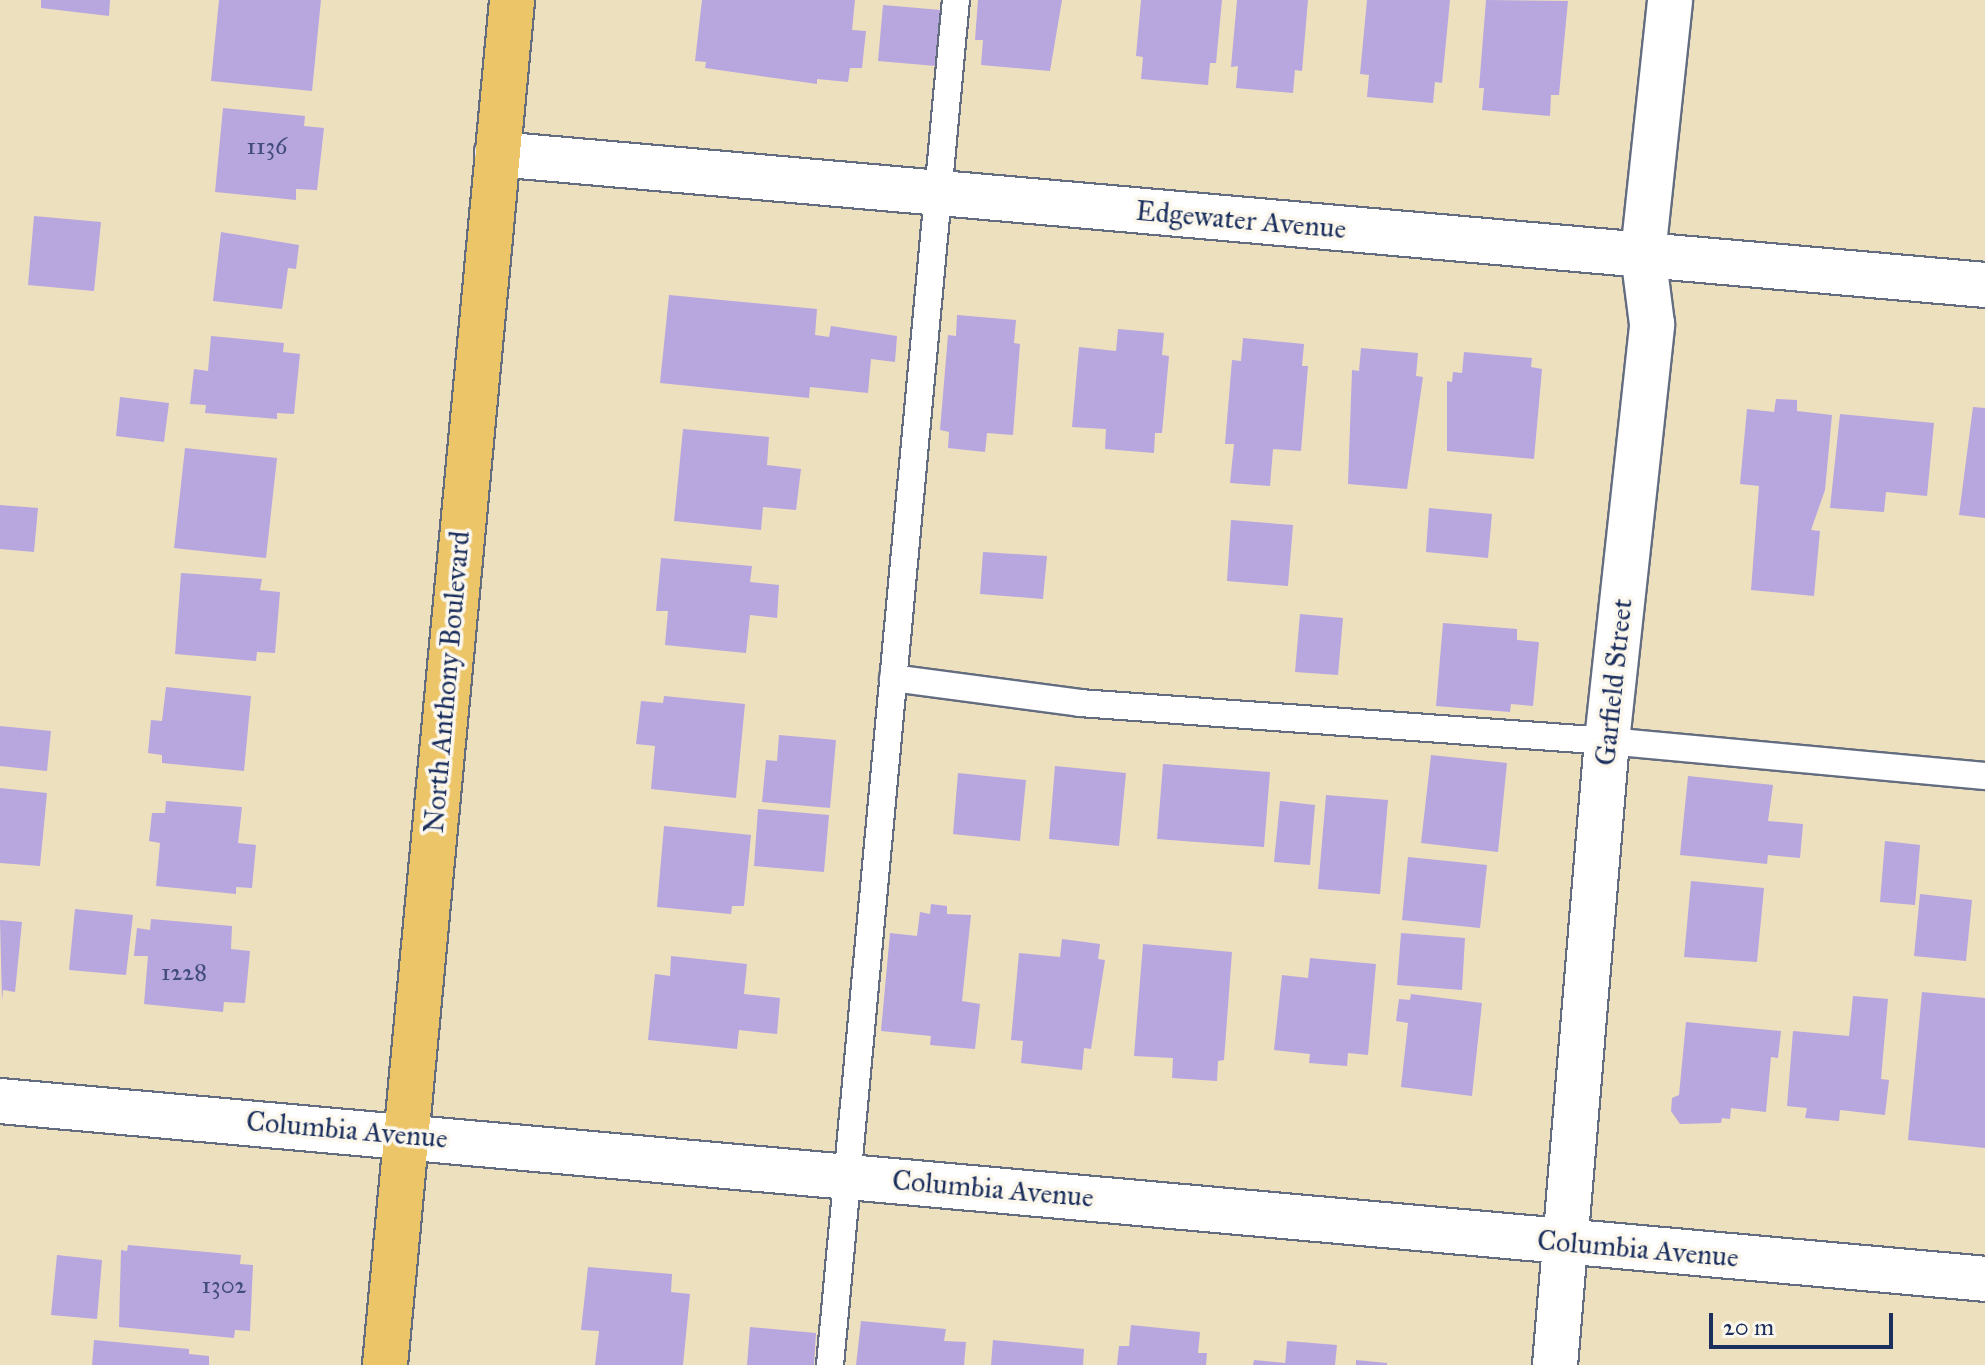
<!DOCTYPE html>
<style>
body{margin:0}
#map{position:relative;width:1985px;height:1365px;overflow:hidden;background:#ede0bf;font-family:"IM FELL Great Primer",serif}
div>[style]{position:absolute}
.building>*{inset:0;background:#b8a6df}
.roads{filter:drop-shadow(2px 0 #646d80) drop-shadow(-2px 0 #646d80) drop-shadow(0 2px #646d80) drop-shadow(0 -2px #646d80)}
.service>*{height:26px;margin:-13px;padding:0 13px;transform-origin:13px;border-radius:13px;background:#fff}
.minor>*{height:44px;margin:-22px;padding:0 22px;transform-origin:22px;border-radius:22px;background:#fff}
.primary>*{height:44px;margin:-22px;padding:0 22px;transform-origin:22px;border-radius:22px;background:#ecc569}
span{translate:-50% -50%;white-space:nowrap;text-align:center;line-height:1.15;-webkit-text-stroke:7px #fbf7ec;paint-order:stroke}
.number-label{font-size:24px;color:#424d7e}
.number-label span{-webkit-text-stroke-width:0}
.street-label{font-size:28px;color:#1b2f5e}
.scale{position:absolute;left:1709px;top:1313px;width:184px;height:36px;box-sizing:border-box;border:4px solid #1b2f5e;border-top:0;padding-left:10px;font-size:24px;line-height:28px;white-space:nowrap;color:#1b2f5e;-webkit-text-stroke:6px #fbf7ec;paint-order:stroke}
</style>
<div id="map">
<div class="building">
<div style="clip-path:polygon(41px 0,110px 0,109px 16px,41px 8px)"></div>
<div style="clip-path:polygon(219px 0,321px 0,312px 91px,211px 81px)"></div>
<div style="clip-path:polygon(702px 0,855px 0,852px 30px,866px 31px,862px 68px,850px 68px,848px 82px,817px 79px,817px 84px,705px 68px,706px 62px,695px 61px)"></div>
<div style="clip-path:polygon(978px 0,1062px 0,1050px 71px,981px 65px,983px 40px,975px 40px)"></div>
<div style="clip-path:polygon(1141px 0,1222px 0,1216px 63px,1210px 63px,1208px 85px,1141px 79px,1143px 57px,1136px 56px)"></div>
<div style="clip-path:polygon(1237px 0,1308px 0,1302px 71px,1295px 70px,1293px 93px,1236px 88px,1238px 66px,1231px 67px)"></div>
<div style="clip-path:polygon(1367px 0,1450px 0,1442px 83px,1435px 82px,1433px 103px,1367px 97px,1369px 75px,1360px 74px)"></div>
<div style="clip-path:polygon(1486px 0,1568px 1px,1559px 95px,1551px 95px,1550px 116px,1482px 110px,1484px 88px,1479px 88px)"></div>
<div style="clip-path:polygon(883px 5px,941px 10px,936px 66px,878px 61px)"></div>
<div style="clip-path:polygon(223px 108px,305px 116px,304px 126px,324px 128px,317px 190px,296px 189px,296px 200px,215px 192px)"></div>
<div style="clip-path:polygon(34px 216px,101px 222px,94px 291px,28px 285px)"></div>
<div style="clip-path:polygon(221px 232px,299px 245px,296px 269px,288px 268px,282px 309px,213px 301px)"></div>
<div style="clip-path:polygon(669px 295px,817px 309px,815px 335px,829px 337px,831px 326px,897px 336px,895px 362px,871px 359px,868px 393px,810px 387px,809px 398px,660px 383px)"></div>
<div style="clip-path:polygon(957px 315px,1016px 320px,1014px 343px,1020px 344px,1013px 435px,987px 433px,985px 452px,948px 448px,949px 432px,940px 430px,948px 335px,956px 336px)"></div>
<div style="clip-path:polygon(1118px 329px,1164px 333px,1162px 355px,1169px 356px,1162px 433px,1155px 433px,1154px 453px,1105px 449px,1106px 429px,1072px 427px,1079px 347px,1116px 351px)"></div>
<div style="clip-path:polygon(211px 336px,284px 343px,283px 352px,300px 354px,294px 414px,277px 413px,277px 419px,205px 413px,206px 405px,190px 404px,194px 369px,208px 371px)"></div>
<div style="clip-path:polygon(1243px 338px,1304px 344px,1302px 366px,1308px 366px,1301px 451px,1273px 449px,1270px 486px,1230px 483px,1234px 444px,1225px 444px,1232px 360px,1241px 361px)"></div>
<div style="clip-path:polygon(1361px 348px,1418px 353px,1416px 376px,1423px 377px,1407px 489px,1348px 484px,1352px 370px,1359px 371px)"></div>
<div style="clip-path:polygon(1464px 352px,1532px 358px,1531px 367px,1542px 369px,1534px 459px,1447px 451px,1447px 381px,1452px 382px,1453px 372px,1462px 373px)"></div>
<div style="clip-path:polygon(120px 397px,169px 403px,164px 442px,116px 436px)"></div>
<div style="clip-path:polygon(1776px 399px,1797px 400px,1797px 411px,1832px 415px,1825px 490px,1811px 530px,1820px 531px,1814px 596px,1751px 590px,1759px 486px,1740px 484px,1747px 409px,1774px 412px)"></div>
<div style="clip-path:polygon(1973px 407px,1985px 408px,1985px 518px,1959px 515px)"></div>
<div style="clip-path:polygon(1840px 414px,1934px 423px,1927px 496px,1886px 492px,1884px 512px,1830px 508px)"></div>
<div style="clip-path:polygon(683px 429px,769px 437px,767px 465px,801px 469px,796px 510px,763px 507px,761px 530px,674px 521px)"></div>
<div style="clip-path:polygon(185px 448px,277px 458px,266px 558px,174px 548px)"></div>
<div style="clip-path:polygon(0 505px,38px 508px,34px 552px,0 549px)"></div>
<div style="clip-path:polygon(1429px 508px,1492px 514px,1488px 558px,1426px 552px)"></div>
<div style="clip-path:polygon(1231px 520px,1293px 525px,1288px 586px,1227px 581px)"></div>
<div style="clip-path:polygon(983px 552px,1047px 556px,1043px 599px,980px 594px)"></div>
<div style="clip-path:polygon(661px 558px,752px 566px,750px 582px,779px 585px,777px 618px,750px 615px,746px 653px,665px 645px,668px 611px,656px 611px)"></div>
<div style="clip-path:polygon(181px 573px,262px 579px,260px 590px,280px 592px,275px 653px,257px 652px,256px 661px,175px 654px)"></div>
<div style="clip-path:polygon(1300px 614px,1343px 618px,1338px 675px,1295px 672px)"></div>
<div style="clip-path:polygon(1443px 623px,1517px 629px,1517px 640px,1539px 642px,1533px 706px,1511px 704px,1510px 712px,1436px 706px)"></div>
<div style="clip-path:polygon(166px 687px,251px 696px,244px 771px,162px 763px,162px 755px,148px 753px,151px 720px,162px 721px)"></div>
<div style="clip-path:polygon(664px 696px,745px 704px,736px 798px,651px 789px,655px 746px,636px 744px,641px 701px,663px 703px)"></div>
<div style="clip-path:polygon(0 726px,51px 731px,47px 771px,0 766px)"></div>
<div style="clip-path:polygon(779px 735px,836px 740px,830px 808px,762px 802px,766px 760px,777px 761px)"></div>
<div style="clip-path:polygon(1431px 755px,1507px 763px,1498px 852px,1421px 843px)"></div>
<div style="clip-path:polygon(1163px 764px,1270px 772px,1264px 847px,1157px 839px)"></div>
<div style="clip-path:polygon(1055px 766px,1126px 773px,1119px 846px,1049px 839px)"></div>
<div style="clip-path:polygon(958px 773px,1026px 780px,1020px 841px,953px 834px)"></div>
<div style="clip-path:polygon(1688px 776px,1773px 785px,1768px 821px,1803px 824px,1800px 858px,1768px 855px,1767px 864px,1680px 855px)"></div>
<div style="clip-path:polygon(0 788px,47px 793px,40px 866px,0 863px)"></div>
<div style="clip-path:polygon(1326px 795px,1388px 800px,1380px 894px,1318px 889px)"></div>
<div style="clip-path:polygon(166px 801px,242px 807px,238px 843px,256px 845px,252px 888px,236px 887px,236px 894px,156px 886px,160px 843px,149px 841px,152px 813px,165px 813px)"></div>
<div style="clip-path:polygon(1280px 801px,1315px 805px,1310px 865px,1274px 862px)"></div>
<div style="clip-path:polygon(758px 809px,829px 815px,824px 872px,754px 866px)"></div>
<div style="clip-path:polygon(664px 826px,751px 835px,744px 906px,732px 906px,731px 914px,657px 907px)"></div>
<div style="clip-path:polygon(1885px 841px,1920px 845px,1915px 905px,1880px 902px)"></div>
<div style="clip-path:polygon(1408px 857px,1487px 865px,1480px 928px,1402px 920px)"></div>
<div style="clip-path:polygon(1691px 881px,1764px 888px,1757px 962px,1684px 957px)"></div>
<div style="clip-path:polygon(1920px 894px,1972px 900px,1966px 961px,1914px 956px)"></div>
<div style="clip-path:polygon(931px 904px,947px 906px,947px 914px,971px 915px,962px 1001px,980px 1004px,975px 1049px,930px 1045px,931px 1036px,881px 1031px,890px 933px,917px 936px,920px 912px,930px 914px)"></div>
<div style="clip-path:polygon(75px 909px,133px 915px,126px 975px,69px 970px)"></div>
<div style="clip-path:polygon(151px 919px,232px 926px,231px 949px,250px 951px,245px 1003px,224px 1002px,223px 1012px,144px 1004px,148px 956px,134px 956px,137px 928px,150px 930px)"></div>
<div style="clip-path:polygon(0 920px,22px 922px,15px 992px,3px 990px,2px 1001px)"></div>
<div style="clip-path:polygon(1401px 933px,1465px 938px,1462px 990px,1397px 985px)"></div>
<div style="clip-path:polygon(1062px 939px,1100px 944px,1098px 959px,1105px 960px,1091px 1049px,1084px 1048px,1082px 1070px,1021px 1063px,1023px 1041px,1011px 1040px,1019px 953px,1060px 957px)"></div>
<div style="clip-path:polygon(1143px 944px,1232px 952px,1224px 1060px,1218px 1061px,1217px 1081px,1172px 1078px,1173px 1058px,1134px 1056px)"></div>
<div style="clip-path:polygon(671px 956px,747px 964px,744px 994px,780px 998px,777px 1034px,739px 1030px,737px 1049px,648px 1040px,655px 974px,670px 976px)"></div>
<div style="clip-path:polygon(1310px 958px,1376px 964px,1368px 1055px,1348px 1053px,1347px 1066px,1309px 1063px,1310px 1054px,1274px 1050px,1282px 975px,1308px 978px)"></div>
<div style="clip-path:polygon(1922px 992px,1985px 998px,1985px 1148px,1908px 1140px)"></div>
<div style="clip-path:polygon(1411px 994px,1482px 1003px,1472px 1096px,1401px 1087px,1408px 1023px,1396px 1021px,1399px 999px,1410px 1000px)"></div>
<div style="clip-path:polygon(1853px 996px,1888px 999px,1881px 1079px,1889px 1080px,1885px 1115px,1840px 1110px,1839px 1121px,1805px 1118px,1807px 1108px,1787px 1106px,1793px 1031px,1849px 1036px)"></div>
<div style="clip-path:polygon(1686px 1022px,1781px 1031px,1778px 1058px,1771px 1057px,1766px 1112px,1731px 1108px,1730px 1119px,1722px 1118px,1721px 1123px,1680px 1124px,1671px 1111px,1672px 1098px,1679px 1095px)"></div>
<div style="clip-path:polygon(128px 1245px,241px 1255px,240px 1264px,253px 1265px,250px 1331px,235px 1330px,234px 1338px,119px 1327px,121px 1250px,127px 1251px)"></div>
<div style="clip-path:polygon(57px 1255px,102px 1260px,97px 1319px,51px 1315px)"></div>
<div style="clip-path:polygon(588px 1267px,672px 1274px,671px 1292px,690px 1294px,683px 1365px,595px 1365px,599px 1331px,581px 1330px)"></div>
<div style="clip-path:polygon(861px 1321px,946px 1329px,944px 1341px,966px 1342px,964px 1365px,856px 1365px)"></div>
<div style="clip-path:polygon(1131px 1325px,1200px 1332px,1198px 1353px,1207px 1353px,1206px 1365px,1117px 1365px,1119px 1346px,1129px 1346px)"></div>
<div style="clip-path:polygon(750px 1327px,816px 1333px,814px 1365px,747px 1365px)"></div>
<div style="clip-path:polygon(94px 1340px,189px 1349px,189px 1354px,209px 1356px,209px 1365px,92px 1365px)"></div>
<div style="clip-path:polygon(993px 1340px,1084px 1349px,1083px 1365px,991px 1365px)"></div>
<div style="clip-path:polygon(1287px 1341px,1337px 1345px,1335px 1365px,1285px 1365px)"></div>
<div style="clip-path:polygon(1254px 1360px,1285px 1363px,1285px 1365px,1253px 1365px)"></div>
<div style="clip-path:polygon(1356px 1360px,1387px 1363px,1387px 1365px,1356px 1365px)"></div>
</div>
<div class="roads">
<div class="service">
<div style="left:893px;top:678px;width:189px;rotate:7.6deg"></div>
<div style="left:1080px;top:703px;width:528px;rotate:4.12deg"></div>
<div style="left:1607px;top:741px;width:380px;rotate:5.3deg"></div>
<div style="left:830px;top:1365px;width:1371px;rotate:-84.73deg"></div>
</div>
<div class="minor">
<div style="left:497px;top:154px;width:1494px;rotate:5.03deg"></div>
<div style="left:0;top:1101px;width:1993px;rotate:5.12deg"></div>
<div style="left:1555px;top:1365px;width:626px;rotate:-85.24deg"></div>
<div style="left:1607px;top:741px;width:419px;rotate:-83.8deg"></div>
<div style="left:1652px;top:324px;width:71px;rotate:-97.3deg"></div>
<div style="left:1643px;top:254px;width:255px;rotate:-83.9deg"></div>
</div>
<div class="primary">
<div style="left:385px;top:1365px;width:1371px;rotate:-84.68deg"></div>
</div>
</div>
<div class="number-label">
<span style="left:267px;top:147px">1136</span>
<span style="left:184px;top:973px">1228</span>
<span style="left:224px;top:1286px">1302</span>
</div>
<div class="street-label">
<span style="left:1241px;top:220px;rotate:5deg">Edgewater Avenue</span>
<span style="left:447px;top:682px;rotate:-85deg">North Anthony Boulevard</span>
<span style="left:1614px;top:682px;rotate:-84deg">Garfield Street</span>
<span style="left:347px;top:1130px;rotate:5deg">Columbia Avenue</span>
<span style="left:993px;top:1189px;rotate:5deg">Columbia Avenue</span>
<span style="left:1638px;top:1249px;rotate:5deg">Columbia Avenue</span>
</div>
<div class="scale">20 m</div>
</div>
